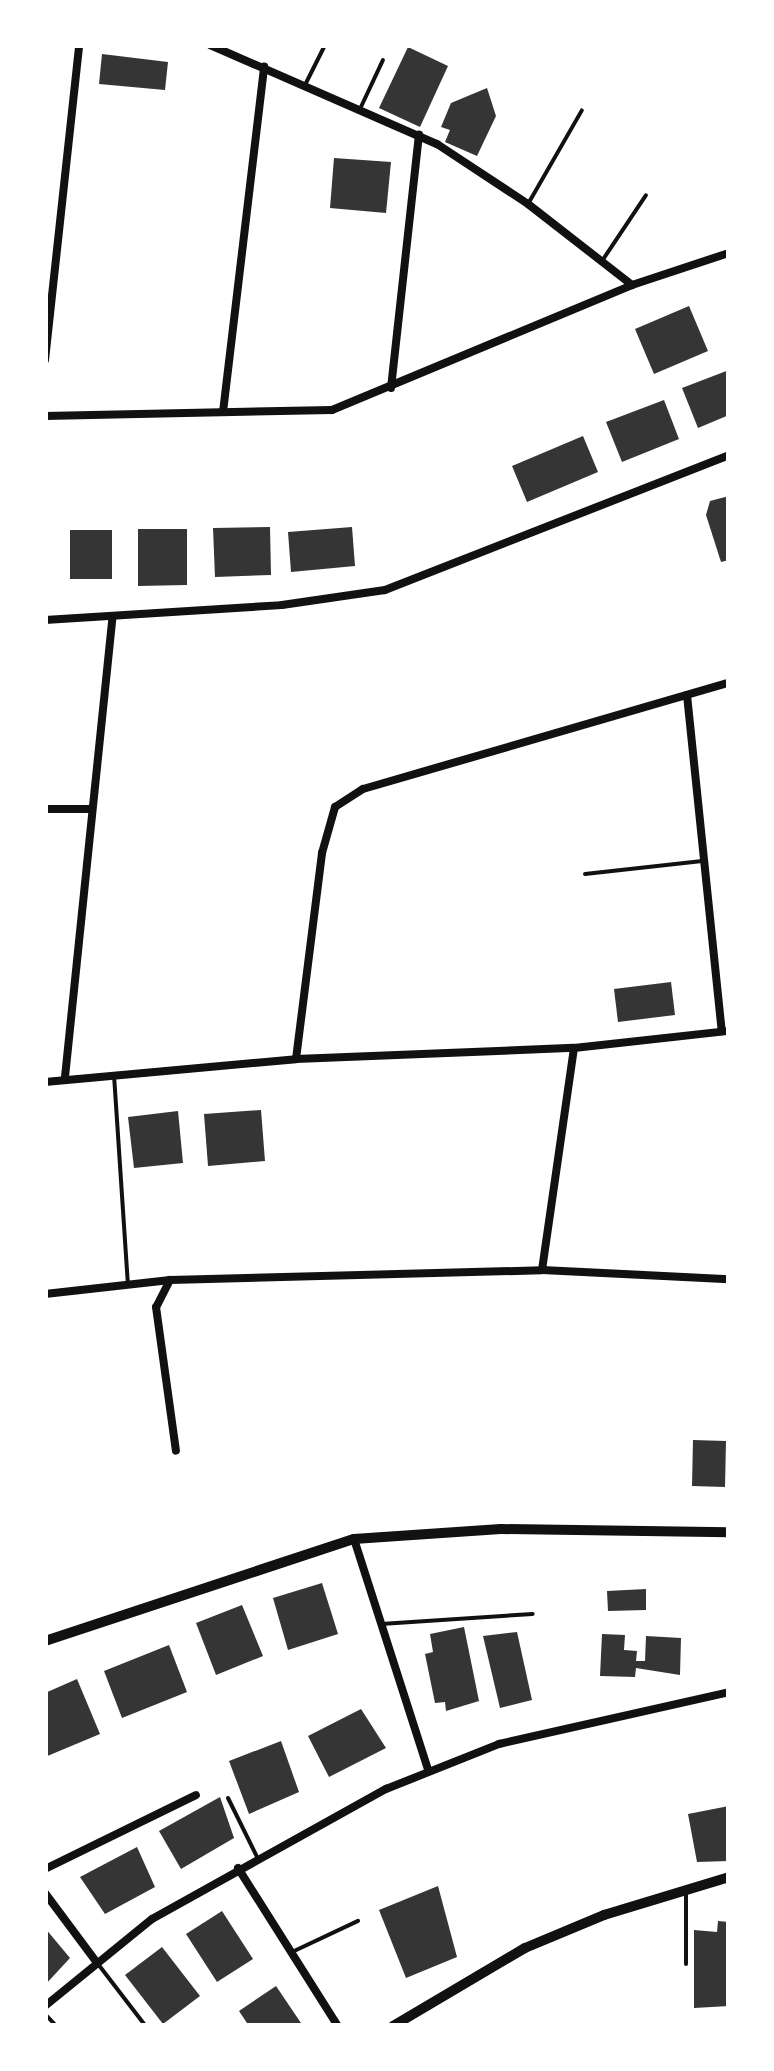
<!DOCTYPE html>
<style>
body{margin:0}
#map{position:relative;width:774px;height:2071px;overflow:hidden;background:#fff;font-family:"Crimson Pro",serif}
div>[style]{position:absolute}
.building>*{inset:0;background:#353535}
.service>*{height:4px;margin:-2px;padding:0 2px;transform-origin:2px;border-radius:2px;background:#111}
.minor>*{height:8px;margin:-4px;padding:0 4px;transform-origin:4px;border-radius:4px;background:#111}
.tertiary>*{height:10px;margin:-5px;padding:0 5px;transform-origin:5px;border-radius:5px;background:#111}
span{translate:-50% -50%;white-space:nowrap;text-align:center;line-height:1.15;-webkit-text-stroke:8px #fff;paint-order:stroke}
.frame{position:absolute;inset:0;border:48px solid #fff;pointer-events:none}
</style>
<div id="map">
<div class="building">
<div style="clip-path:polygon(408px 47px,448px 66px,420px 127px,379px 108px)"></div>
<div style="clip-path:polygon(102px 54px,168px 62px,165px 90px,99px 84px)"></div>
<div style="clip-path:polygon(487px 88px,496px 116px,477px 156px,445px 142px,450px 130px,441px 127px,451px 103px)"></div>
<div style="clip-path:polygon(334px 158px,391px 162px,386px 213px,330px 208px)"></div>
<div style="clip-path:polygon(689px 306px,708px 351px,654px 374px,635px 329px)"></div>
<div style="clip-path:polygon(729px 370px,729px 415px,698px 428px,682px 388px)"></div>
<div style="clip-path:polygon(664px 400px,679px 439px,622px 462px,606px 422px)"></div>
<div style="clip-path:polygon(583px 436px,598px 472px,527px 502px,512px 466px)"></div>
<div style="clip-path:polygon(729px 496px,729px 560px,721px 562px,706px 515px,710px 501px)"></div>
<div style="clip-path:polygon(270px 527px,271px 575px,215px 577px,213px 528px)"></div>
<div style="clip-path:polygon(352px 527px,355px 566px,291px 572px,288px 532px)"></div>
<div style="clip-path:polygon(138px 529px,187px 529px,187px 585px,138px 586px)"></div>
<div style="clip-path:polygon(70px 530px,112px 530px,112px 579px,70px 579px)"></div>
<div style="clip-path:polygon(671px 982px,675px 1015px,618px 1022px,614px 989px)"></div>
<div style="clip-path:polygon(261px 1110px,265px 1161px,208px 1166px,204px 1114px)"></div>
<div style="clip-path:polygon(178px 1111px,183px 1163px,134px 1168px,128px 1117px)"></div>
<div style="clip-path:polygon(693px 1440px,726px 1441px,725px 1487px,692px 1486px)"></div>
<div style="clip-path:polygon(322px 1583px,338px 1634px,288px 1650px,273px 1598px)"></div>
<div style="clip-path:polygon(646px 1589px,646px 1610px,608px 1611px,607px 1591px)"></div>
<div style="clip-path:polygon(242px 1605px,263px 1656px,216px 1675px,196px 1623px)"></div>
<div style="clip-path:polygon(464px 1627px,479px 1701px,446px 1711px,445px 1702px,435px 1703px,425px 1654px,433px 1652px,430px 1634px)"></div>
<div style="clip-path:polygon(517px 1632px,532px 1700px,500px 1708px,483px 1636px)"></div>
<div style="clip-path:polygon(602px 1634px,625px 1635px,624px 1650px,637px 1651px,636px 1661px,645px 1661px,646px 1636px,681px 1638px,680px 1675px,636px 1668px,635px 1677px,600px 1676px)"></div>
<div style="clip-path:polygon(169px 1645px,187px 1692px,122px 1718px,104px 1671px)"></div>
<div style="clip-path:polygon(77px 1679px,100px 1734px,45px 1757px,45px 1693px)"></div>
<div style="clip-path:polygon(361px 1709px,386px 1748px,329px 1777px,308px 1736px)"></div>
<div style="clip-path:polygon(281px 1741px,299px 1792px,249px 1814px,229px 1761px)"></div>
<div style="clip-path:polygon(220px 1797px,234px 1838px,181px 1869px,159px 1831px)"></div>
<div style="clip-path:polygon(729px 1806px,729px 1861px,697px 1862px,688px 1814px)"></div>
<div style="clip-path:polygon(137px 1847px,155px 1887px,105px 1914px,80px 1877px)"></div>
<div style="clip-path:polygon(438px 1886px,457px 1957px,406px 1978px,379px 1910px)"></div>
<div style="clip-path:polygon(222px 1911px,253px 1959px,217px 1982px,186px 1934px)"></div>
<div style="clip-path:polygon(718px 1921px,729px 1922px,729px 2006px,694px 2008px,694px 1930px,717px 1932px)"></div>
<div style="clip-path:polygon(45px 1928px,70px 1958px,45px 1985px)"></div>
<div style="clip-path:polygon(162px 1947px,200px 1996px,163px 2024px,125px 1975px)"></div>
<div style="clip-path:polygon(276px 1986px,303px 2026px,249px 2026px,239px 2011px)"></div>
</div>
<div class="service">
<div style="left:305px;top:85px;width:45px;rotate:-63.4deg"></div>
<div style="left:360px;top:109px;width:54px;rotate:-64.9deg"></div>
<div style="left:528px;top:204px;width:108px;rotate:-60.1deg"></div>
<div style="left:602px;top:261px;width:79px;rotate:-56.3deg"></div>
<div style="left:585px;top:874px;width:118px;rotate:-6.3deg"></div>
<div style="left:114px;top:1075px;width:209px;rotate:86.2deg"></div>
<div style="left:381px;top:1624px;width:152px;rotate:-3.8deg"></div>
<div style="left:228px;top:1798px;width:66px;rotate:63.8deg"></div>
<div style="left:292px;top:1952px;width:73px;rotate:-25.2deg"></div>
<div style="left:98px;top:1964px;width:76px;rotate:52.5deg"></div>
<div style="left:686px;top:1964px;width:69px;rotate:-90deg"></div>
<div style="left:45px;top:2014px;width:16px;rotate:47deg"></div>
</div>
<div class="minor">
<div style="left:210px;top:45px;width:248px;rotate:23.6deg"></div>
<div style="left:437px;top:144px;width:109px;rotate:33.4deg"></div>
<div style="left:528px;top:204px;width:132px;rotate:37.9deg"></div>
<div style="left:45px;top:360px;width:317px;rotate:-83.8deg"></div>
<div style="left:391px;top:388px;width:255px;rotate:-83.7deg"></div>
<div style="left:223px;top:412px;width:348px;rotate:-83.2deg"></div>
<div style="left:45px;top:416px;width:287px;rotate:-1.2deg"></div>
<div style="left:332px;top:410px;width:325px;rotate:-22.6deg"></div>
<div style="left:632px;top:285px;width:102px;rotate:-18.3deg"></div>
<div style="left:45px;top:620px;width:237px;rotate:-3.6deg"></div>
<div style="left:282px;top:605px;width:104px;rotate:-8.3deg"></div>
<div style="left:385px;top:590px;width:370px;rotate:-21.4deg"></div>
<div style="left:687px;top:695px;width:338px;rotate:84.1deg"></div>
<div style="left:45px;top:809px;width:46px"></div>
<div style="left:296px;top:1059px;width:208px;rotate:-82.8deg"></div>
<div style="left:322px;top:853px;width:48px;rotate:-74.2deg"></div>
<div style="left:335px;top:807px;width:33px;rotate:-33deg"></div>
<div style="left:363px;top:789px;width:381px;rotate:-16.2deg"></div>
<div style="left:65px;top:1077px;width:460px;rotate:-84.1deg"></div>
<div style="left:45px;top:1082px;width:252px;rotate:-5.2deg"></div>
<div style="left:296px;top:1059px;width:278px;rotate:-2.3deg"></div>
<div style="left:574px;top:1048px;width:156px;rotate:-6.3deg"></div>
<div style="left:542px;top:1270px;width:224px;rotate:-81.8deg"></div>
<div style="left:170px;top:1280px;width:30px;rotate:117deg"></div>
<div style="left:156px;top:1307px;width:145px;rotate:82.1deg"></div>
<div style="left:45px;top:1294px;width:126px;rotate:-6.4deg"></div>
<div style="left:170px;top:1280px;width:372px;rotate:-1.5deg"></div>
<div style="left:542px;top:1270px;width:187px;rotate:2.8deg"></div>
<div style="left:354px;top:1539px;width:243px;rotate:72.2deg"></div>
<div style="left:238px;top:1868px;width:187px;rotate:57.7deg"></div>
<div style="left:45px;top:1869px;width:168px;rotate:-26.1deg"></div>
<div style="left:45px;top:1893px;width:84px;rotate:53.3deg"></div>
<div style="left:45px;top:2006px;width:138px;rotate:-39.1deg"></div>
<div style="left:152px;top:1919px;width:268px;rotate:-29.1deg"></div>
<div style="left:386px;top:1789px;width:122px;rotate:-21.7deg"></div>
<div style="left:499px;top:1744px;width:236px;rotate:-12.7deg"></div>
</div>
<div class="tertiary">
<div style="left:45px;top:1641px;width:325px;rotate:-18.3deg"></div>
<div style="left:354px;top:1539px;width:147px;rotate:-3.9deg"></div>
<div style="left:501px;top:1529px;width:228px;rotate:0.8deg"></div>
<div style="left:393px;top:2026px;width:153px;rotate:-30.6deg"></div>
<div style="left:525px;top:1948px;width:86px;rotate:-22.7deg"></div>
<div style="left:604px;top:1915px;width:131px;rotate:-16.9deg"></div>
</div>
<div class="frame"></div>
</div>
